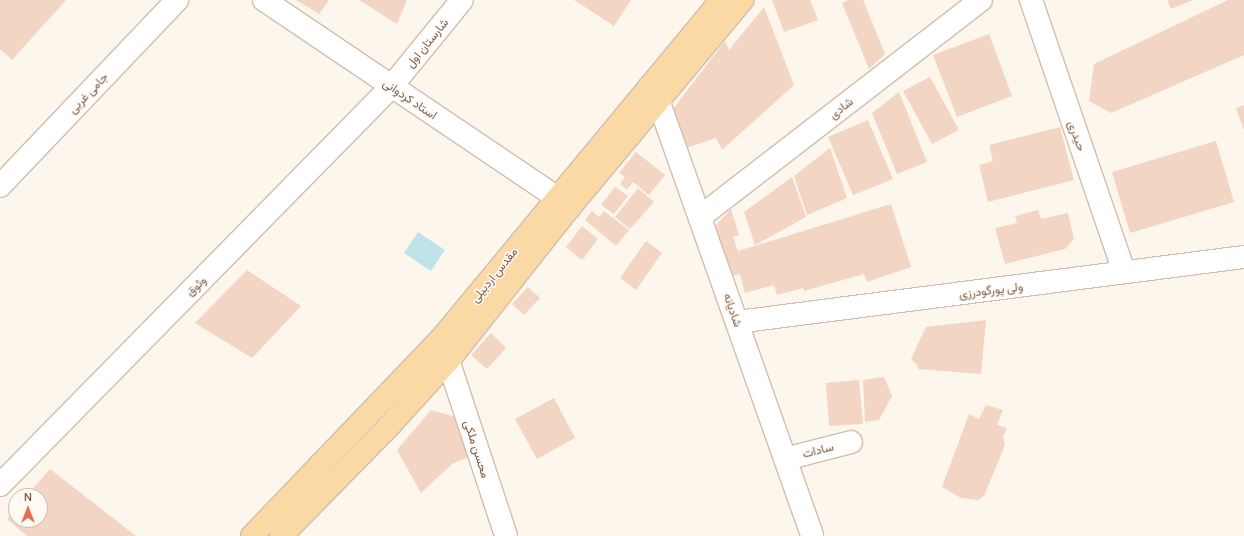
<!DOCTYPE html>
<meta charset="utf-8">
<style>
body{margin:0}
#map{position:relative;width:1244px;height:536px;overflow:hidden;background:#fdf6ec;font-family:Manrope,Vazirmatn,sans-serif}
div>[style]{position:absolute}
.water>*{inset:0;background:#bfe3e8}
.building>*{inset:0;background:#f3d5c3}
.roads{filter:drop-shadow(1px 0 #d1beb0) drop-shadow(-1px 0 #d1beb0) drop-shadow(0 1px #d1beb0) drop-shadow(0 -1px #d1beb0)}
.minor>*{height:22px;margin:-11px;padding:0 11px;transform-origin:11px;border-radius:11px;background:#fff}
.major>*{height:22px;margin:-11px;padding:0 11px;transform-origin:11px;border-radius:11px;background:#fbd9a5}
span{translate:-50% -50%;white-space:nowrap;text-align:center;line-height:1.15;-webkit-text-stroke:3px #fffaf3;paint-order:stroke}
.street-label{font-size:12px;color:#7a5c4d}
.north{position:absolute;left:8px;top:488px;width:40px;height:40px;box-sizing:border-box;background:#fffaf3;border:1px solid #cabbb1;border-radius:50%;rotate:0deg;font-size:11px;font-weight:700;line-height:16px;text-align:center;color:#7a5c4d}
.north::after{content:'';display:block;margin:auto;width:14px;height:18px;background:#e76f51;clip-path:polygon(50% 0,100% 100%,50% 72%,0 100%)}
</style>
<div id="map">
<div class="water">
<div style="clip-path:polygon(418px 232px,445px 250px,431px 271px,404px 253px)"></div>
</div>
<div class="building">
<div style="clip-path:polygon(0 0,66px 0,12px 60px,0 49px)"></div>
<div style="clip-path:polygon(296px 0,329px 0,319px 14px)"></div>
<div style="clip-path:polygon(359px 0,407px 0,397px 24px)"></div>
<div style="clip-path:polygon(574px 0,631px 0,614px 26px)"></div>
<div style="clip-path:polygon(772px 0,810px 0,818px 20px,784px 32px)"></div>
<div style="clip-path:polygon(849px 0,863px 0,885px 54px,869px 69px,842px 3px)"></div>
<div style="clip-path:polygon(1167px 0,1193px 0,1171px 9px)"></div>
<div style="clip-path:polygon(1228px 0,1244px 0,1244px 55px,1111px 113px,1089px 101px,1094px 64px)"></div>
<div style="clip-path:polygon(764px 7px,794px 85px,722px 150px,716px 138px,686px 148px,673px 109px,725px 41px,729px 50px)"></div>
<div style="clip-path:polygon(989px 34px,1012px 96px,957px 117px,933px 55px)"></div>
<div style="clip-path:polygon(930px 77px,959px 130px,932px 144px,903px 91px)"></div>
<div style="clip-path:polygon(899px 92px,927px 162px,897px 174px,872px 113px)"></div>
<div style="clip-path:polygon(1244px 105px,1244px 130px,1236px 108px)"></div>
<div style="clip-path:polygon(868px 120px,893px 179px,853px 195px,828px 137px)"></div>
<div style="clip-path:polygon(1060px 127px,1074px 180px,988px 202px,979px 165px,993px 161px,989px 145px)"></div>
<div style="clip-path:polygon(1216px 141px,1234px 202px,1130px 233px,1112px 172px)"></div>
<div style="clip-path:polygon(830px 148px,847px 198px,807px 215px,794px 176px)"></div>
<div style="clip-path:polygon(636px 152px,665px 175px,649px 195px,633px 182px,627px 190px,620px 184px,625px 177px,619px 173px)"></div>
<div style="clip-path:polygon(792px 177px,806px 217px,755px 245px,744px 212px)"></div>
<div style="clip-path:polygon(615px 187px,628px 196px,614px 214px,601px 205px)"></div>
<div style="clip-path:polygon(638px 188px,654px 202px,630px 229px,615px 217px)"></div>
<div style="clip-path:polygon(891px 204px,911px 267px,867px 282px,864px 274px,804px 291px,803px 288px,777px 295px,774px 285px,745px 293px,740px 274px,728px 277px,713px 228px,731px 209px,739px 235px,733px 237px,738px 251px)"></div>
<div style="clip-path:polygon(1038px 210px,1041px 219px,1068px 213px,1074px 239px,1065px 249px,1005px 264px,995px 228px,1017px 223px,1015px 216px)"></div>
<div style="clip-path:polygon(592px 211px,599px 217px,604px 211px,629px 230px,616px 246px,585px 220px)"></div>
<div style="clip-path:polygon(582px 226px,598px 239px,582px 260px,566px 247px)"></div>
<div style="clip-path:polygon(646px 241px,662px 253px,636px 290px,620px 278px)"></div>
<div style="clip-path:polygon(247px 270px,301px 306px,252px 358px,195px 323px)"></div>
<div style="clip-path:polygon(528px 287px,540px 298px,524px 315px,512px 304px)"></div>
<div style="clip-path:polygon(986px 320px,981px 374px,918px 369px,917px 365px,911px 359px,926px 327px)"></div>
<div style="clip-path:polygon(491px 333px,506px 348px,487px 369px,471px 355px)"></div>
<div style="clip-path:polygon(884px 377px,892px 396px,879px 420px,865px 422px,863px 380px)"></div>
<div style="clip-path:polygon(859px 380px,863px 424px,829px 426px,826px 383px)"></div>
<div style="clip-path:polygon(554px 398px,575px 438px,537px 459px,515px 419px)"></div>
<div style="clip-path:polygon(986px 405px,1003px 410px,997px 425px,1007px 428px,1003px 437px,1005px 445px,984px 496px,978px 500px,961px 498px,942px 487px,969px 414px,979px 419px)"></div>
<div style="clip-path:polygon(431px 410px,456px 417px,468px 457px,452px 464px,421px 493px,397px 450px)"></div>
<div style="clip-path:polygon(50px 469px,136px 536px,27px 536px,7px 519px,16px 508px,16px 520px,40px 520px,40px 496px,26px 496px)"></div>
</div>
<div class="roads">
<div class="minor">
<div style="left:264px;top:0;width:354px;rotate:34deg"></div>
<div style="left:557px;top:198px;width:16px;rotate:40deg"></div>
<div style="left:1031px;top:0;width:287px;rotate:71.1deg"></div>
<div style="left:649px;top:87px;width:16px;rotate:55deg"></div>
<div style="left:658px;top:100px;width:462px;rotate:70.5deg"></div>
<div style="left:0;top:186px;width:257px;rotate:-46.4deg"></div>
<div style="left:700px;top:217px;width:355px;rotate:-37.7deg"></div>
<div style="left:737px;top:322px;width:511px;rotate:-7.31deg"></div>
<div style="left:443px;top:345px;width:201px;rotate:71.7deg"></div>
<div style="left:785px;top:459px;width:68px;rotate:-14.4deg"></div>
<div style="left:0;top:485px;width:558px;rotate:-45.51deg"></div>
<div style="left:391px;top:87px;width:112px;rotate:-50.8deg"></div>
</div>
<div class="major">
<div style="left:252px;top:536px;width:273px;rotate:-46.2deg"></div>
<div style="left:441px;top:339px;width:440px;rotate:-50.4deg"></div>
<div style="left:281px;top:536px;width:154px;rotate:-45.5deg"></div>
<div style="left:389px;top:426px;width:88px;rotate:-47.8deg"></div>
<div style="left:448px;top:361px;width:195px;rotate:-51.7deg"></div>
<div style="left:569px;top:208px;width:271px;rotate:-50.2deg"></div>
</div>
</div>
<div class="street-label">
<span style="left:427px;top:43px;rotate:-51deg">شارستان اول</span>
<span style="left:88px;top:93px;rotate:-46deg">جامی غربی</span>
<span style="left:410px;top:99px;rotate:34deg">استاد کردوانی</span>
<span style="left:841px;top:108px;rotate:-38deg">شادی</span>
<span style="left:1077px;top:136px;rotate:71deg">حیدری</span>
<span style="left:494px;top:275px;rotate:-51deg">مقدس اردبیلی</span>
<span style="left:196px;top:286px;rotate:-45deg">وثوق</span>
<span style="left:991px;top:290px;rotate:-7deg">ولی پورگودرزی</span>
<span style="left:733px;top:310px;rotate:71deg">شادیانه</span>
<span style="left:477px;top:449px;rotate:72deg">محسن ملکی</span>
<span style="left:818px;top:450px;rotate:-14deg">سادات</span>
</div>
<div class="north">N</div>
</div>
